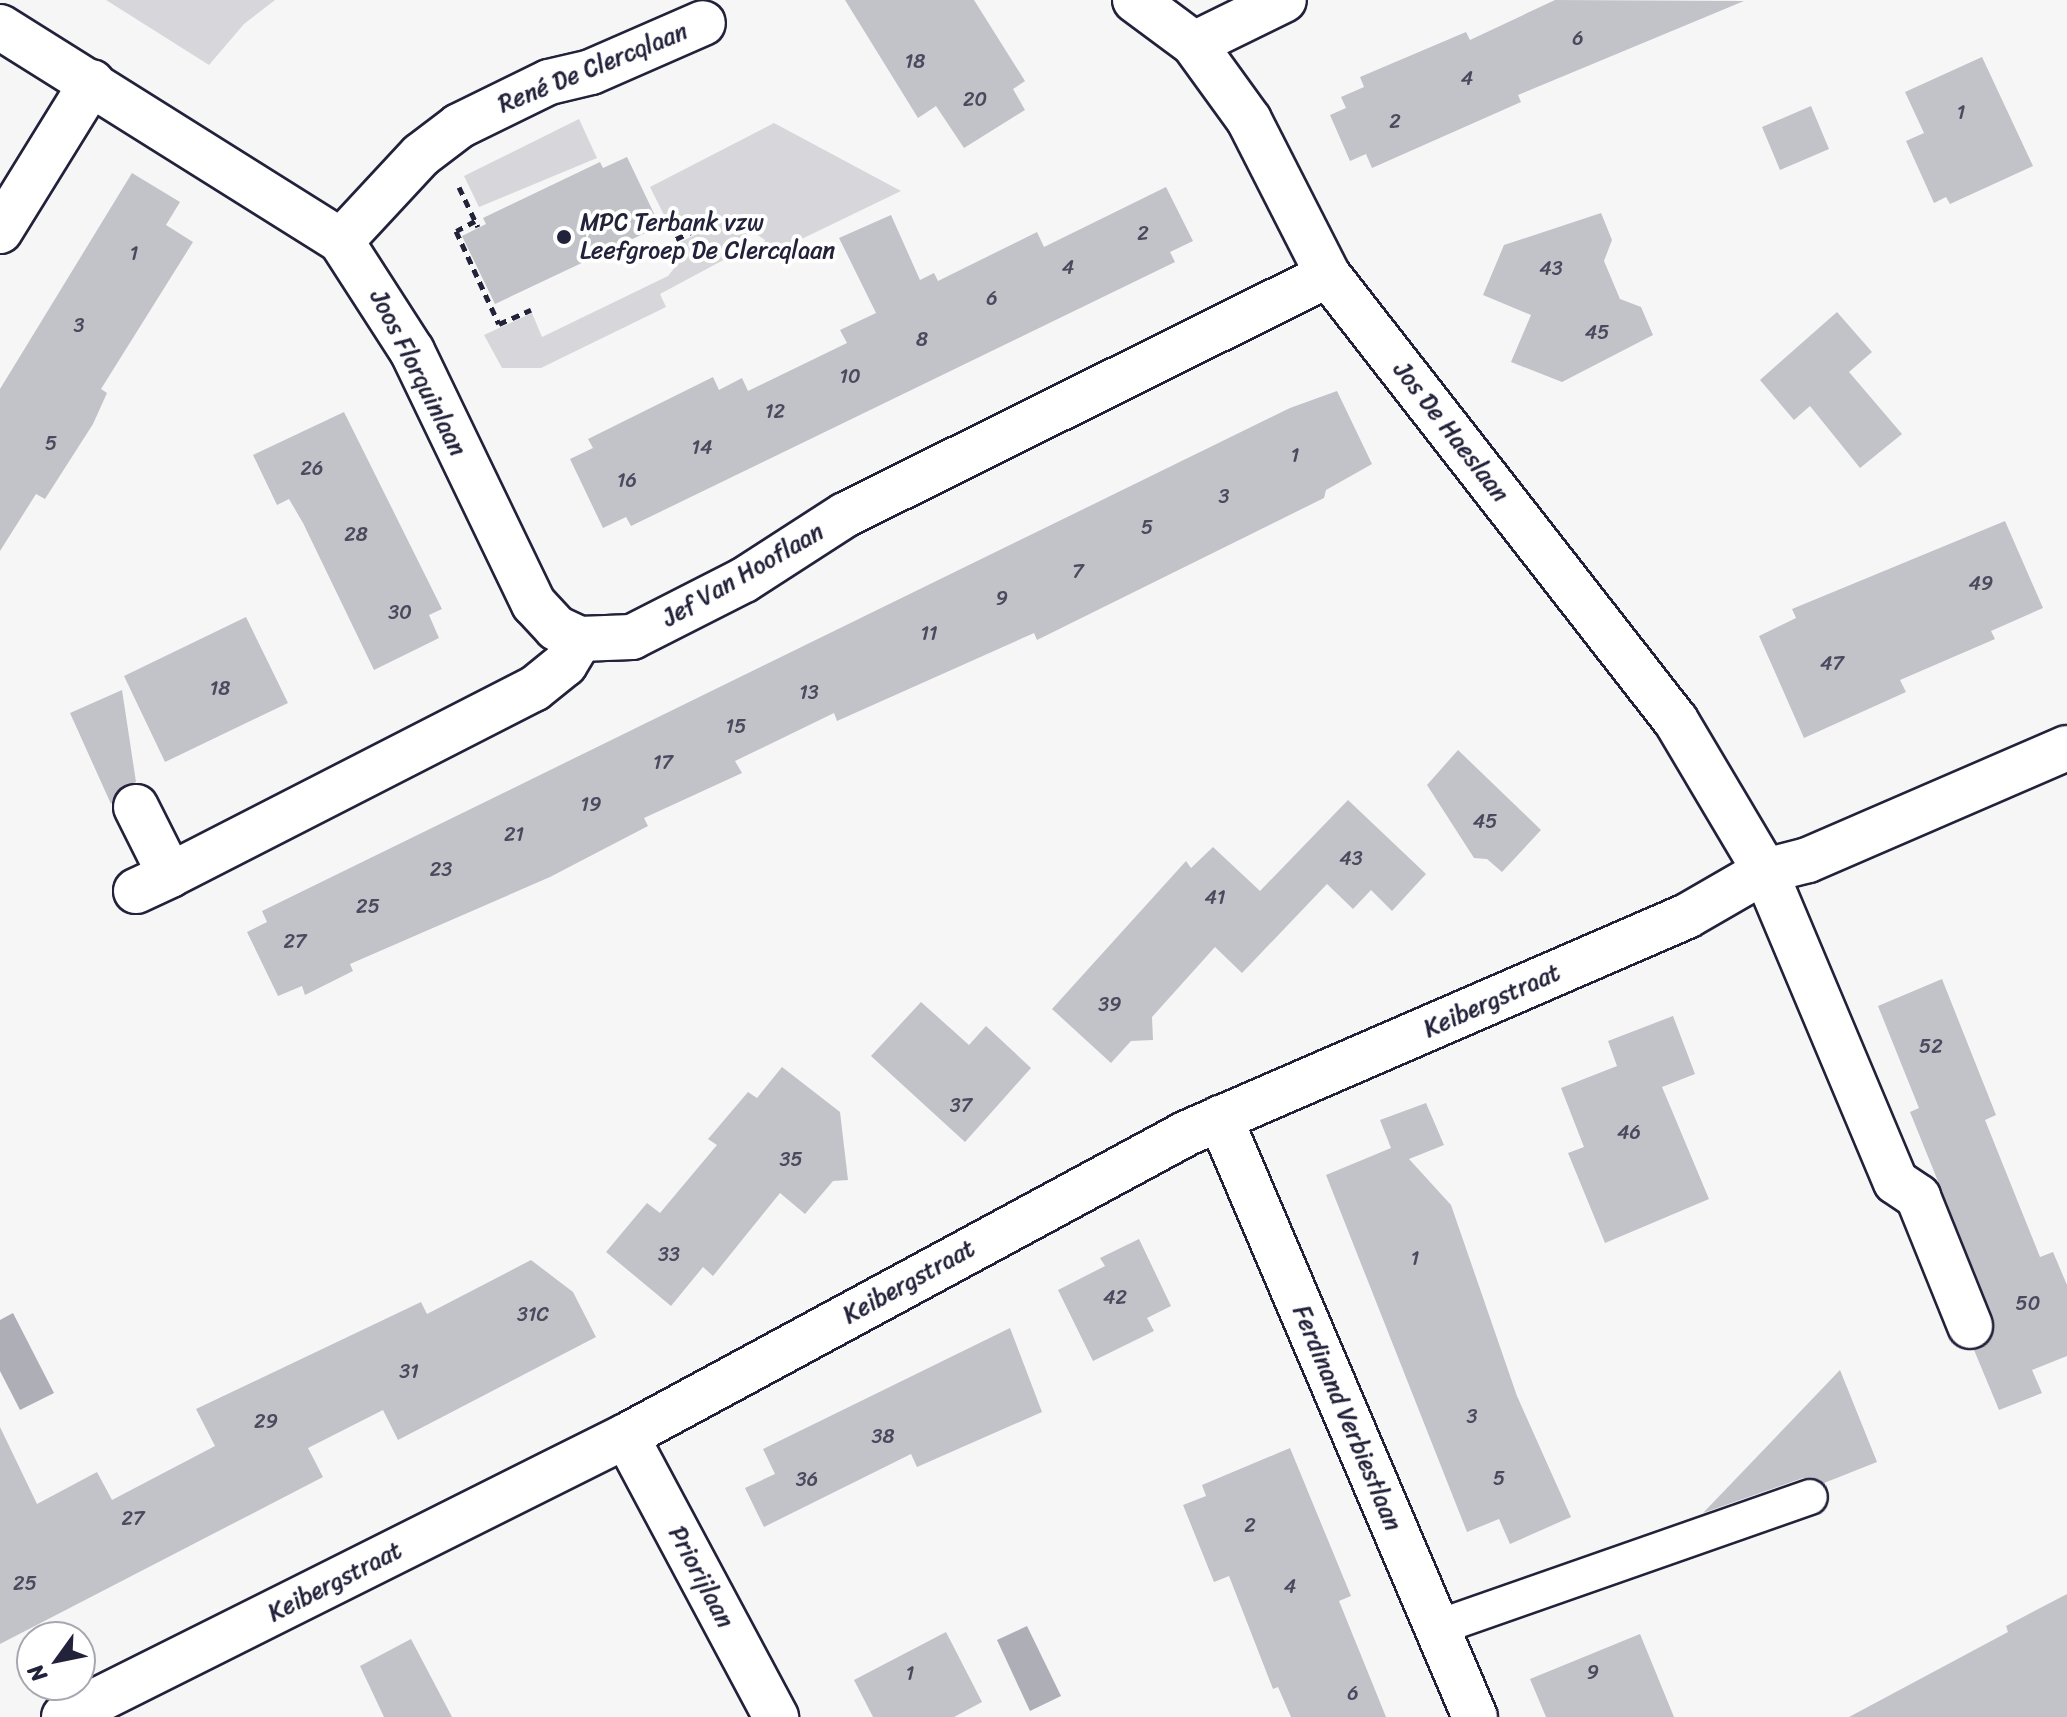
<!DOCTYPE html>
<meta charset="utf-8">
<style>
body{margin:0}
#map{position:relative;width:2067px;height:1717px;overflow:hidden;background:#f6f6f7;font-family:Sriracha,sans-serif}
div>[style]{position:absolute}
.green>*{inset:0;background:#d7d7db}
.water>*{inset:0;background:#aeaeb7}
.building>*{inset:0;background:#c2c2c9}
.path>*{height:5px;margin-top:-2.5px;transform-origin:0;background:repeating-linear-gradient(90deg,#22223b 0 8px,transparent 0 14px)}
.roads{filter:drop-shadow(2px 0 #22223b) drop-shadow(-2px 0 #22223b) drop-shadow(0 2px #22223b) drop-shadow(0 -2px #22223b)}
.lane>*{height:34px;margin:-17px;padding:0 17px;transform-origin:17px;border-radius:17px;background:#fff}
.street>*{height:44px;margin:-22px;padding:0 22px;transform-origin:22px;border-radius:22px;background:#fff}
.dots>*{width:22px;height:22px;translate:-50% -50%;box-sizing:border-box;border:4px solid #fff;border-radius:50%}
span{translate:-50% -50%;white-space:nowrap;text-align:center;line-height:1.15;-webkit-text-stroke:8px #fff;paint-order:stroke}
.number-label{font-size:20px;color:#4a4a5e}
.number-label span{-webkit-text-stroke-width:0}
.street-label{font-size:24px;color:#22223b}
.poi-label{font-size:24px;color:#22223b}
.left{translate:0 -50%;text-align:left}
.north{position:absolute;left:16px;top:1621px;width:80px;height:80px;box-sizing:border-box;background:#fff;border:2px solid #a7a7b1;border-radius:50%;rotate:237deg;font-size:22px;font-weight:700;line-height:32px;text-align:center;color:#22223b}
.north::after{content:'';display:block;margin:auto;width:28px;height:36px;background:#22223b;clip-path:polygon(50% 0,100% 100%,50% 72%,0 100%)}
</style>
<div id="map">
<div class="green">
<div style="clip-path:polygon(106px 0,275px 0,244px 24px,209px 65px)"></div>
<div style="clip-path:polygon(579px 119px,597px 158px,479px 207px,464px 176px)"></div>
<div style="clip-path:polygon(774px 123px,901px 191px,756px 261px,765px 240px,750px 230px,744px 249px,660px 294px,666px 307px,541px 368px,502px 368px,484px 335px,532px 313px,542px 337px,668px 276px,685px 255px,679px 243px,712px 226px,708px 218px,674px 235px,650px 187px)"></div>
</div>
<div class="water">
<div style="clip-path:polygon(13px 1313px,54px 1393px,20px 1410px,0 1371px,0 1320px)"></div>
<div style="clip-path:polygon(1027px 1626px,1061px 1696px,1030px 1711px,997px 1640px)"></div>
</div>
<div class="building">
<div style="clip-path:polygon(845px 0,974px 0,1025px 81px,1013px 89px,1025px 110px,964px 148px,936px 106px,918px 118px)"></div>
<div style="clip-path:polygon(1555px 0,1744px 1px,1518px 95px,1521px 102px,1372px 168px,1366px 154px,1350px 161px,1330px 115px,1346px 108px,1341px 97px,1364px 87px,1360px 77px,1466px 32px,1470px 40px)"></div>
<div style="clip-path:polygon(1982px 57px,2033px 166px,1950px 204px,1946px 197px,1934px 203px,1906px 141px,1924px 133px,1905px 92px)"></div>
<div style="clip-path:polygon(1811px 106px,1829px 149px,1780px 170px,1762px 127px)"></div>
<div style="clip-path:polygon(627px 157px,660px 226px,495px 304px,462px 236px,486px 224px,483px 218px,600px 162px,603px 168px)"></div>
<div style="clip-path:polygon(132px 173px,180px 202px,166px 225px,193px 242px,101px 389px,107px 393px,93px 424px,45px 499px,36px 494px,0 551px,0 389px)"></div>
<div style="clip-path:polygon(1166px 187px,1193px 241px,1170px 252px,1175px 262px,631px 526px,626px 517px,603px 528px,570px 459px,593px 448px,588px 439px,713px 377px,719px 390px,742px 378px,748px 391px,847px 343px,840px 330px,876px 313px,839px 238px,891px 215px,920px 280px,934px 273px,938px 281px,1037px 232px,1044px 247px)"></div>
<div style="clip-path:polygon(1601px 213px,1612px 240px,1604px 261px,1620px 299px,1641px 307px,1653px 335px,1562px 382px,1511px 362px,1531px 315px,1483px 295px,1504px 245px)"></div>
<div style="clip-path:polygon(1837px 312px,1872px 352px,1849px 372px,1902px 434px,1860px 468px,1810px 406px,1794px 420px,1760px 380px)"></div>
<div style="clip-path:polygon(1337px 391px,1372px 464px,1326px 490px,1324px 498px,1037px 640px,1034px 633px,837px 721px,834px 713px,735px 761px,742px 773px,644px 818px,648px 826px,550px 877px,350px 964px,353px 971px,305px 995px,302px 986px,278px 996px,247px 932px,267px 922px,262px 911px,1290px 408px)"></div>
<div style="clip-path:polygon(344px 412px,442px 609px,429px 615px,439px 638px,374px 670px,303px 523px,289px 499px,277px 505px,253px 455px)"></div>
<div style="clip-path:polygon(2005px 521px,2043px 608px,1991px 631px,1995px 639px,1900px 680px,1906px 692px,1804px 738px,1759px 636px,1796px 618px,1792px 609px)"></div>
<div style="clip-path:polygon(246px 617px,288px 703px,165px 762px,124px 676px)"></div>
<div style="clip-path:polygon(122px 690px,136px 782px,116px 793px,111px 804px,70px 713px)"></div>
<div style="clip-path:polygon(1458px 750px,1541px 830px,1502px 872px,1487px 859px,1474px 858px,1427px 785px)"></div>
<div style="clip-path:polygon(1348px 800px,1426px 874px,1392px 911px,1371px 890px,1353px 909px,1327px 884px,1242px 973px,1215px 947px,1152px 1017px,1153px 1040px,1131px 1041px,1111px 1063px,1052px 1009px,1186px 861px,1191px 868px,1213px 847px,1260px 891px)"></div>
<div style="clip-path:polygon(1942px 979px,1996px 1115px,1985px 1120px,2040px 1257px,2053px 1252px,2067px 1285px,2067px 1356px,2032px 1370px,2042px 1393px,1999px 1410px,1974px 1350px,1990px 1341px,1994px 1320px,1910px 1112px,1919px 1108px,1878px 1006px)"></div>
<div style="clip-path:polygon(921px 1002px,969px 1045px,986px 1026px,1031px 1068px,965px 1142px,871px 1056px)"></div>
<div style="clip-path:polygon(1673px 1016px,1695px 1074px,1662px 1087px,1709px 1199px,1605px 1243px,1568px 1153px,1584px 1147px,1561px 1088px,1617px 1066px,1608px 1041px)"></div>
<div style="clip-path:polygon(782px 1067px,840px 1112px,848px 1180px,833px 1181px,805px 1214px,780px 1193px,713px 1276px,703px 1267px,671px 1306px,606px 1252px,647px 1203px,660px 1213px,717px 1145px,708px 1139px,748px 1092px,757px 1098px)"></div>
<div style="clip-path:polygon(1426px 1103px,1444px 1145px,1409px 1159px,1451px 1205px,1517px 1396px,1571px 1517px,1510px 1544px,1499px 1519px,1467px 1532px,1326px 1175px,1391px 1148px,1380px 1120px)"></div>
<div style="clip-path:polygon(1139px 1239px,1171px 1306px,1147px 1318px,1154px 1331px,1093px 1361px,1058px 1290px,1105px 1266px,1100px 1258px)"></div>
<div style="clip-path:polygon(531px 1260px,573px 1292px,596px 1337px,398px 1440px,383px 1410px,308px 1448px,323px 1477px,0 1644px,0 1427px,37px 1504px,97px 1472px,112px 1500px,215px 1446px,196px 1409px,421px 1302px,427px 1314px)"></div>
<div style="clip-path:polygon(1010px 1328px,1042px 1412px,917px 1467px,911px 1454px,764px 1527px,745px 1488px,775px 1474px,763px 1449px)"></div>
<div style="clip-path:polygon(1840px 1370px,1877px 1462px,1824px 1483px,1803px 1478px,1703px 1513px)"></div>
<div style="clip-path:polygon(1290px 1448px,1351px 1596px,1339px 1601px,1386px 1717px,1291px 1717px,1278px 1687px,1273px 1689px,1229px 1576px,1214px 1582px,1183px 1505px,1206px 1496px,1202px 1485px)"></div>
<div style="clip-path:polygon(2067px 1594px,2067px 1717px,1849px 1717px,2008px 1632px,2006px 1626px)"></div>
<div style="clip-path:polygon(946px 1632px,982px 1702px,954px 1717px,873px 1717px,854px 1680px)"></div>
<div style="clip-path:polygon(1640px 1634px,1674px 1717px,1546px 1717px,1530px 1679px)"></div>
<div style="clip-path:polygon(411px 1639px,452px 1717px,384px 1717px,360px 1666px)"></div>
</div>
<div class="path">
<div style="left:459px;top:187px;width:44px;rotate:64.6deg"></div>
<div style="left:475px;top:221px;width:21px;rotate:152deg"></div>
<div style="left:456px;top:231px;width:102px;rotate:65.2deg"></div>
<div style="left:499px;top:324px;width:35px;rotate:-24deg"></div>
<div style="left:676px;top:239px;width:38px;rotate:-25deg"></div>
</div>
<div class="roads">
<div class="lane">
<div style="left:1436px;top:1628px;width:396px;rotate:-19.3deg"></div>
</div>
<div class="street">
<div style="left:1135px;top:0;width:74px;rotate:36.7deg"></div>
<div style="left:1194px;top:44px;width:94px;rotate:54.1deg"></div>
<div style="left:1249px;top:120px;width:174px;rotate:63deg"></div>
<div style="left:1328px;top:275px;width:566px;rotate:52.04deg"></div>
<div style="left:1676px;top:721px;width:174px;rotate:59.3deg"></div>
<div style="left:1765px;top:871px;width:337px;rotate:67.2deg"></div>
<div style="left:1896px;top:1182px;width:27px;rotate:34deg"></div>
<div style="left:1918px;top:1197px;width:139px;rotate:68deg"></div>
<div style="left:0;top:27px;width:403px;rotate:32.1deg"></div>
<div style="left:341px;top:241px;width:131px;rotate:57.2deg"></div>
<div style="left:412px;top:351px;width:281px;rotate:64.3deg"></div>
<div style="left:534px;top:604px;width:33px;rotate:47deg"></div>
<div style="left:556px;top:628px;width:26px;rotate:25deg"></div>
<div style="left:580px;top:639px;width:52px;rotate:-2.2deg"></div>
<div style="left:632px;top:637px;width:126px;rotate:-27deg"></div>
<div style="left:744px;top:580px;width:120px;rotate:-32.8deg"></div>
<div style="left:845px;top:515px;width:539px;rotate:-26.42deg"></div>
<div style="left:1194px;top:44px;width:100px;rotate:-26.1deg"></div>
<div style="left:0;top:231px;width:175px;rotate:-58.3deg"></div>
<div style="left:341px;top:241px;width:117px;rotate:-47.1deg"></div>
<div style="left:421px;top:155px;width:48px;rotate:-37.3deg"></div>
<div style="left:459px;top:126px;width:100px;rotate:-26.1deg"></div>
<div style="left:549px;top:82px;width:43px;rotate:-13.4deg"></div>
<div style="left:591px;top:72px;width:122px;rotate:-23.6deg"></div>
<div style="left:136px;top:807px;width:76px;rotate:63.4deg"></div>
<div style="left:170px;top:875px;width:409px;rotate:-27.1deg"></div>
<div style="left:534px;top:689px;width:40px;rotate:-39deg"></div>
<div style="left:565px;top:664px;width:29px;rotate:-59deg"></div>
<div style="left:136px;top:891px;width:38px;rotate:-25deg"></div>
<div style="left:1220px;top:1118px;width:651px;rotate:66.94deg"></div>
<div style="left:626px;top:1436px;width:319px;rotate:61.9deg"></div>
<div style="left:64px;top:1717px;width:628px;rotate:-26.57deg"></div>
<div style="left:626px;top:1436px;width:638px;rotate:-28.37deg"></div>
<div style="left:1187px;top:1133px;width:545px;rotate:-23.46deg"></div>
<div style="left:1687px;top:916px;width:90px;rotate:-30deg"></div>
<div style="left:1765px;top:871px;width:44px;rotate:-14.3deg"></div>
<div style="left:1808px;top:860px;width:282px;rotate:-23.4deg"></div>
</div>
</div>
<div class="dots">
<div style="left:564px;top:237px;background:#22223b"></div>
</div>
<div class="number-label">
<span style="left:1578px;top:38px">6</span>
<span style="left:915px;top:61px">18</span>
<span style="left:1467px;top:78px">4</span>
<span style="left:975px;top:99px">20</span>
<span style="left:1961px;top:112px">1</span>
<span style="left:1395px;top:121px">2</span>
<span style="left:1143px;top:233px">2</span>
<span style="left:134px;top:253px">1</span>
<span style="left:1068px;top:267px">4</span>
<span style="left:1551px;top:268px">43</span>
<span style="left:992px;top:298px">6</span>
<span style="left:79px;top:325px">3</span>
<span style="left:1597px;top:332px">45</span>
<span style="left:922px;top:339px">8</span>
<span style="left:850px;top:376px">10</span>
<span style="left:775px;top:411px">12</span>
<span style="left:51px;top:443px">5</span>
<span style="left:702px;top:447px">14</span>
<span style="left:1295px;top:455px">1</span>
<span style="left:312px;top:468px">26</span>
<span style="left:627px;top:480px">16</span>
<span style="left:1224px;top:496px">3</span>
<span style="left:1147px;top:527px">5</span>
<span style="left:356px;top:534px">28</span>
<span style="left:1078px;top:571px">7</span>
<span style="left:1981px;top:583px">49</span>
<span style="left:1002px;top:598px">9</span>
<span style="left:400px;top:612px">30</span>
<span style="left:929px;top:633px">11</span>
<span style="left:1832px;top:663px">47</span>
<span style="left:220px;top:688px">18</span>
<span style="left:809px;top:692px">13</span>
<span style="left:736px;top:726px">15</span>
<span style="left:663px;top:762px">17</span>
<span style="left:591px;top:804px">19</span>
<span style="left:1485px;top:821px">45</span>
<span style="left:514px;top:834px">21</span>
<span style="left:1351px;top:858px">43</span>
<span style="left:441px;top:869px">23</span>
<span style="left:1215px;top:897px">41</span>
<span style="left:368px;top:906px">25</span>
<span style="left:295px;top:941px">27</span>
<span style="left:1110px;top:1004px">39</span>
<span style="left:1931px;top:1046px">52</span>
<span style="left:961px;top:1105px">37</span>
<span style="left:1629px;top:1132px">46</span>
<span style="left:791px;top:1159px">35</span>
<span style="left:669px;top:1254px">33</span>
<span style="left:1415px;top:1258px">1</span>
<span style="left:1115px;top:1297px">42</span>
<span style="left:2028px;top:1303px">50</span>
<span style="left:533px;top:1314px">31C</span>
<span style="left:409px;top:1371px">31</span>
<span style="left:1472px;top:1416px">3</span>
<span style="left:266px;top:1421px">29</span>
<span style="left:883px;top:1436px">38</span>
<span style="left:1499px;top:1478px">5</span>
<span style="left:807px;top:1479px">36</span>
<span style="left:133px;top:1518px">27</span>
<span style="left:1250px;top:1525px">2</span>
<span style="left:25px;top:1583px">25</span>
<span style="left:1290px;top:1586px">4</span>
<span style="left:1593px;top:1672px">9</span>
<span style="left:910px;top:1673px">1</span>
<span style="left:1353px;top:1693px">6</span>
</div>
<div class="street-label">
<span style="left:593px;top:68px;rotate:-22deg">René De Clercqlaan</span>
<span style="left:418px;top:373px;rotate:63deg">Joos Florquinlaan</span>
<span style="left:1451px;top:432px;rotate:52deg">Jos De Haeslaan</span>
<span style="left:743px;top:575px;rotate:-30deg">Jef Van Hooflaan</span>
<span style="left:1492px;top:1001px;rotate:-24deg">Keibergstraat</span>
<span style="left:909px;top:1282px;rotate:-29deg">Keibergstraat</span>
<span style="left:1347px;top:1418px;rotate:67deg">Ferdinand Verbiestlaan</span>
<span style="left:701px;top:1577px;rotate:62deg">Priorijlaan</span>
<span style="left:335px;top:1582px;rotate:-27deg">Keibergstraat</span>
</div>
<div class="poi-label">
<span class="left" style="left:580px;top:237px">MPC Terbank vzw<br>Leefgroep De Clercqlaan</span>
</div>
<div class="north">N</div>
</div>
